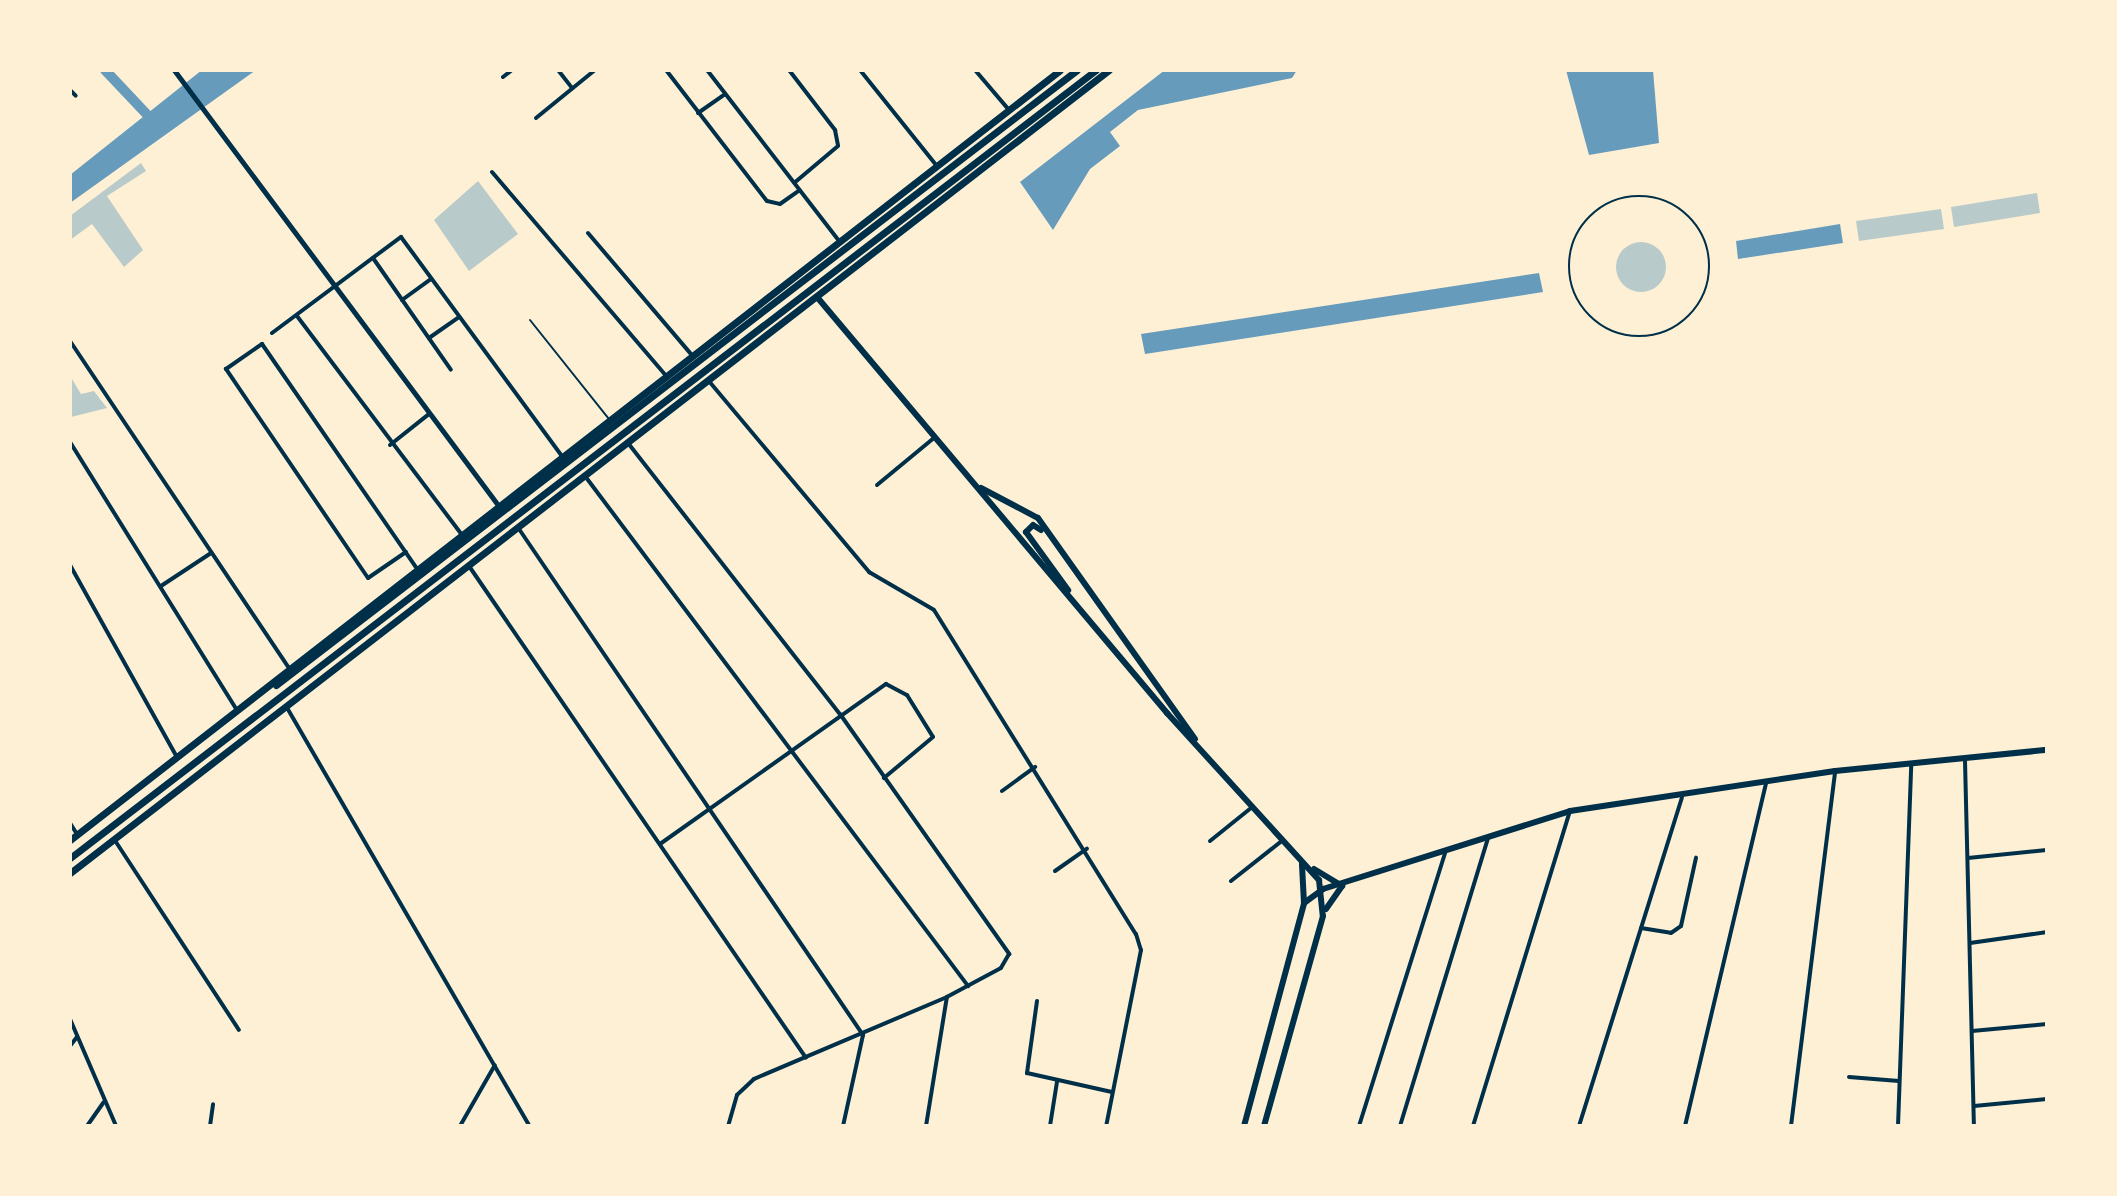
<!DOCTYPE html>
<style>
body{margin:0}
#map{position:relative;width:2117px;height:1196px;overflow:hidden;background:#fdf0d5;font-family:"PT Sans Narrow",sans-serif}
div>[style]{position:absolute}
.green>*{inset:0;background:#b9caca}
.round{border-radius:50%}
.water>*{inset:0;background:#669bbc}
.canal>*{height:10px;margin:-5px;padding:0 5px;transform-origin:5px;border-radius:5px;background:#669bbc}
.service>*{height:2px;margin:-1px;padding:0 1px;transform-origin:1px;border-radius:1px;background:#003049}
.service>.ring{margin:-1px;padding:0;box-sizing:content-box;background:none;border:2px solid #003049;border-radius:50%}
.minor>*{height:4px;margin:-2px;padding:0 2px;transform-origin:2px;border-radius:2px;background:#003049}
.tertiary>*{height:5px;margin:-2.5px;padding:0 2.5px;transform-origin:2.5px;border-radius:2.5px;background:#003049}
.secondary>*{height:6px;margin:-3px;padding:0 3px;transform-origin:3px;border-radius:3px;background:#003049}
.primary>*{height:7px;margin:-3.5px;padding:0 3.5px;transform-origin:3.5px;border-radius:3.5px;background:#003049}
span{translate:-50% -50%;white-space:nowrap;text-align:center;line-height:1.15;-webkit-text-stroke:8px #fdf0d5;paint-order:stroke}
.frame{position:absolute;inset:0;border:72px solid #fdf0d5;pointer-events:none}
</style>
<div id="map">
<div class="green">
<div style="clip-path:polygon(141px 163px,146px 171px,107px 196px,143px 250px,124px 267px,92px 224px,70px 240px,70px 216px)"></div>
<div style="clip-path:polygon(478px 181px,518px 234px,469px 271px,434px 220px)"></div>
<div style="clip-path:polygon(2037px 193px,2040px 213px,1954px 227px,1951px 207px)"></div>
<div style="clip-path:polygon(1941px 209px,1944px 229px,1859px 241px,1856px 221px)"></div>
<div class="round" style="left:1616px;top:242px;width:50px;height:50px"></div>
<div style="clip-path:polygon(70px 376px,81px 394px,94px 391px,107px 408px,71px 417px)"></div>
</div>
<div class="water">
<div style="clip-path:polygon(202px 70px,256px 70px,70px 203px,70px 175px)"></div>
<div style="clip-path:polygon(1165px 70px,1297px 70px,1292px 78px,1138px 110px,1110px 132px,1120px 146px,1090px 169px,1053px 230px,1020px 182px)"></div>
<div style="clip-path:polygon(1566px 70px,1653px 70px,1659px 143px,1589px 155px)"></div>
<div style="clip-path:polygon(1840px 224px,1843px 243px,1738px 259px,1736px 241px)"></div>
<div style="clip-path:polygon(1539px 273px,1543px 292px,1145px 354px,1141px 334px)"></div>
</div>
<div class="canal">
<div style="left:105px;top:70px;width:70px;rotate:46.7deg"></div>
</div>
<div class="service">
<div class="ring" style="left:1569px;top:196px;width:138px;height:138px"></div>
<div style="left:530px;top:320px;width:127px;rotate:51.4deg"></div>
</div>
<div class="minor">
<div style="left:558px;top:70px;width:23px;rotate:52deg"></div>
<div style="left:666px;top:70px;width:165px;rotate:52.4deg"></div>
<div style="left:767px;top:201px;width:13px;rotate:13deg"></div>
<div style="left:780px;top:204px;width:24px;rotate:-35deg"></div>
<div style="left:707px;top:70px;width:216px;rotate:52.3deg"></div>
<div style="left:789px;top:70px;width:76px;rotate:52.5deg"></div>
<div style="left:835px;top:130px;width:16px;rotate:79deg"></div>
<div style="left:838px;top:146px;width:57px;rotate:139.9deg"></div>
<div style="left:860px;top:70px;width:122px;rotate:51.3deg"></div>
<div style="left:975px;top:70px;width:52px;rotate:49.6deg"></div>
<div style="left:503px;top:77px;width:11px;rotate:-38deg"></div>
<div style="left:70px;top:90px;width:8px;rotate:45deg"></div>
<div style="left:698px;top:113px;width:33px;rotate:-35deg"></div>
<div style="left:536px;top:118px;width:76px;rotate:-39.1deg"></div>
<div style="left:492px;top:172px;width:268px;rotate:49.5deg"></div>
<div style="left:588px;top:233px;width:160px;rotate:49.6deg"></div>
<div style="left:373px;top:258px;width:136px;rotate:55.1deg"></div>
<div style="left:402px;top:300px;width:36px;rotate:-36deg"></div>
<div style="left:297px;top:316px;width:273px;rotate:53deg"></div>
<div style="left:272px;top:333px;width:161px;rotate:-36.7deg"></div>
<div style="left:401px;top:237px;width:272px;rotate:53.7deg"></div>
<div style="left:429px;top:338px;width:37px;rotate:-35deg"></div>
<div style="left:70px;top:341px;width:394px;rotate:56.2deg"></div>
<div style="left:708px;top:380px;width:251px;rotate:50deg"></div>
<div style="left:869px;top:572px;width:75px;rotate:30.3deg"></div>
<div style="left:934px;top:610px;width:382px;rotate:58.1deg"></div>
<div style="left:1136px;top:934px;width:17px;rotate:73deg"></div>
<div style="left:1141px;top:950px;width:179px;rotate:101.2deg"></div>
<div style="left:70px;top:442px;width:316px;rotate:58.1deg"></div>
<div style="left:628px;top:443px;width:344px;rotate:52deg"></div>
<div style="left:840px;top:714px;width:294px;rotate:54.8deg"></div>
<div style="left:1009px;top:954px;width:16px;rotate:120deg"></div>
<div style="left:1001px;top:968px;width:61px;rotate:151.8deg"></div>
<div style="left:947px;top:997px;width:210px;rotate:157deg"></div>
<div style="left:754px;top:1079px;width:23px;rotate:137deg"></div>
<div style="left:737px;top:1095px;width:32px;rotate:106deg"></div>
<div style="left:390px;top:445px;width:50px;rotate:-38.5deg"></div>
<div style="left:585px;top:476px;width:638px;rotate:53.09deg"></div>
<div style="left:877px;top:485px;width:75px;rotate:-39.6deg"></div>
<div style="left:519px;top:529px;width:612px;rotate:55.79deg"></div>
<div style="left:863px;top:1035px;width:93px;rotate:102.4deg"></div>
<div style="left:406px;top:552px;width:46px;rotate:145.6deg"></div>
<div style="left:368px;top:578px;width:253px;rotate:-124.2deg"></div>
<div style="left:226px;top:369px;width:44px;rotate:-34.8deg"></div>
<div style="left:262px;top:344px;width:271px;rotate:55.4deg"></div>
<div style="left:70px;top:565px;width:220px;rotate:60.9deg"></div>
<div style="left:469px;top:566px;width:596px;rotate:55.59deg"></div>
<div style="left:161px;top:586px;width:60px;rotate:-33.4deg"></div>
<div style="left:286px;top:706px;width:485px;rotate:59.9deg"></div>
<div style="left:1965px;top:761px;width:365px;rotate:88.6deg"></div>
<div style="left:1002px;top:791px;width:41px;rotate:-36deg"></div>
<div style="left:70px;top:823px;width:13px;rotate:58deg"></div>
<div style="left:114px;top:839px;width:228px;rotate:56.8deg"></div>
<div style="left:1210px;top:841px;width:53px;rotate:-38.8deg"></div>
<div style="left:660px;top:844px;width:277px;rotate:-35.3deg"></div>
<div style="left:886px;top:684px;width:24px;rotate:28deg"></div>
<div style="left:907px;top:695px;width:49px;rotate:58.2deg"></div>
<div style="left:933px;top:737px;width:64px;rotate:140.1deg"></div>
<div style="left:1968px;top:858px;width:79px;rotate:-5.8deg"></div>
<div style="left:1055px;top:871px;width:39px;rotate:-35deg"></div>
<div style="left:1231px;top:881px;width:66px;rotate:-38.3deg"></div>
<div style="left:1641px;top:928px;width:30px;rotate:9deg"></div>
<div style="left:1671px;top:933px;width:12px;rotate:-35deg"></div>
<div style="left:1681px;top:926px;width:70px;rotate:-77.6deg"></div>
<div style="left:1970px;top:943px;width:78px;rotate:-8.1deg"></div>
<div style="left:1037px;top:1001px;width:73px;rotate:97.9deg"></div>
<div style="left:1027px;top:1073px;width:87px;rotate:12.6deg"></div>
<div style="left:70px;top:1019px;width:116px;rotate:66.7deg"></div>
<div style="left:1972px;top:1031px;width:75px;rotate:-5.3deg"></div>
<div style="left:70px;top:1046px;width:11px;rotate:-52deg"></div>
<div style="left:1849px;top:1077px;width:50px;rotate:4.6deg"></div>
<div style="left:1974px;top:1106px;width:73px;rotate:-5.5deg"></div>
<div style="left:87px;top:1126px;width:29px;rotate:-55deg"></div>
<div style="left:210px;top:1126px;width:22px;rotate:-82deg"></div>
<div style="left:460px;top:1126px;width:70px;rotate:-60.2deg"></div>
<div style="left:926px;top:1126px;width:131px;rotate:-80.8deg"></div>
<div style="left:1050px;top:1126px;width:45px;rotate:-81deg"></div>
<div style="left:1359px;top:1126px;width:286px;rotate:-72.5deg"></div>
<div style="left:1400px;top:1126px;width:301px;rotate:-73deg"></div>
<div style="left:1473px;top:1126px;width:330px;rotate:-72.9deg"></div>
<div style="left:1579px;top:1126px;width:344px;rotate:-72.6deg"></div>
<div style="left:1685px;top:1126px;width:352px;rotate:-76.7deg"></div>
<div style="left:1791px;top:1126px;width:358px;rotate:-82.9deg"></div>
<div style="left:1898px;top:1126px;width:360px;rotate:-87.9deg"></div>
</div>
<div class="tertiary">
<div style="left:174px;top:70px;width:542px;rotate:53.32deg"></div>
</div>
<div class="secondary">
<div style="left:817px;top:297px;width:544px;rotate:49.92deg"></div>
<div style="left:1167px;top:713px;width:226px;rotate:47.7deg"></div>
<div style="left:1319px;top:880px;width:36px;rotate:84deg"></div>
<div style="left:1323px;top:916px;width:218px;rotate:105.7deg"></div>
<div style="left:981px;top:488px;width:64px;rotate:27.8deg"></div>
<div style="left:1038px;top:518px;width:271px;rotate:54.6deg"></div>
<div style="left:1041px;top:530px;width:9px;rotate:-148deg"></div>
<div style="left:1033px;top:525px;width:10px;rotate:135deg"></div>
<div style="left:1026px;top:532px;width:72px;rotate:54.1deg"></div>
<div style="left:1314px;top:869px;width:33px;rotate:31deg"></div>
<div style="left:1304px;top:903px;width:24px;rotate:-36deg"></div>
<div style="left:1323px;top:889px;width:259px;rotate:-17.5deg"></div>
<div style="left:1570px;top:811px;width:268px;rotate:-8.6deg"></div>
<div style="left:1835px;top:771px;width:213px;rotate:-5.7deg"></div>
<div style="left:1326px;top:909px;width:28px;rotate:-55deg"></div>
<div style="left:1244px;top:1126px;width:231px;rotate:-74.9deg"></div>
<div style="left:1304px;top:903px;width:39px;rotate:-93deg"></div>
</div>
<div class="primary">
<div style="left:276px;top:685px;width:1010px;rotate:-37.52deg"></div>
<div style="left:70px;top:840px;width:1254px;rotate:-37.87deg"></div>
<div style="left:70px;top:858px;width:1294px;rotate:-37.53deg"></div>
<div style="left:70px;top:873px;width:1313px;rotate:-37.7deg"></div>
</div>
<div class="frame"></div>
</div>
